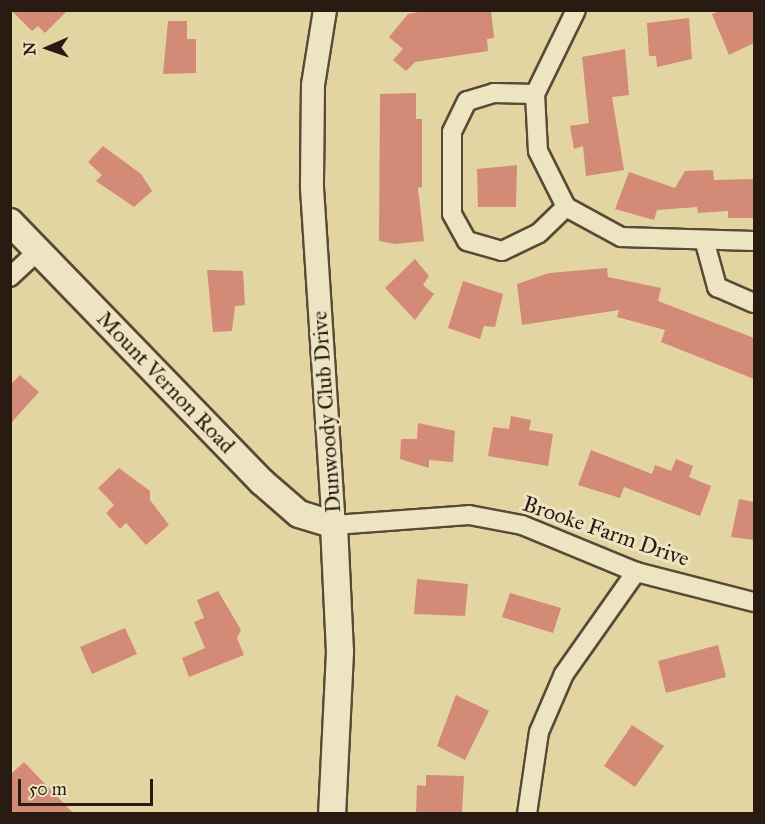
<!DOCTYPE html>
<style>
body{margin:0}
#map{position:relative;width:765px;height:824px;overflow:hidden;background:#e3d5a1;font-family:"IM FELL Great Primer",serif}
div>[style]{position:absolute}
.building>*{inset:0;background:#d38a77}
.roads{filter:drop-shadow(2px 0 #584a36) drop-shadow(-2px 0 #584a36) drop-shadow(0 2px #584a36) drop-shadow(0 -2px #584a36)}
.minor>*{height:18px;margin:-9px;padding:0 9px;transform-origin:9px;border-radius:9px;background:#ede4c2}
.tertiary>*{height:22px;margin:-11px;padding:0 11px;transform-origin:11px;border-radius:11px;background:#ede4c2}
.secondary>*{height:26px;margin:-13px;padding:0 13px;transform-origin:13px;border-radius:13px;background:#ede4c2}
span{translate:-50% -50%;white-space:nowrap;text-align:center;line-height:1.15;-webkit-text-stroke:6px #ede4c2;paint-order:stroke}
.street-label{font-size:22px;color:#291b12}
.frame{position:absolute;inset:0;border:12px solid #291b12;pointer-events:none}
.north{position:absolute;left:18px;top:18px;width:60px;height:60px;-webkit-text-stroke:4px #ede4c2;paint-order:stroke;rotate:268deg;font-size:16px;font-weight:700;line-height:24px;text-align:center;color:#291b12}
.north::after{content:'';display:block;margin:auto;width:21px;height:27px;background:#291b12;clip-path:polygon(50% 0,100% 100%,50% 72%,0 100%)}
.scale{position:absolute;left:18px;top:779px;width:135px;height:27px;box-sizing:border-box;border:3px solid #291b12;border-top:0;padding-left:8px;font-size:18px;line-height:21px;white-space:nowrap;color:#291b12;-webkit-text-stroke:4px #ede4c2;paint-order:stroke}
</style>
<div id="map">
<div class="building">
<div style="clip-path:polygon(11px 10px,68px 10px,45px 33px,38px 26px,32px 31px)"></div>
<div style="clip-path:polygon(428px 10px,491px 10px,494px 38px,487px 39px,488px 51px,415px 62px,406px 71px,393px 60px,403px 49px,389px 37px,408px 14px)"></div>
<div style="clip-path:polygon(723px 10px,754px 10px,754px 43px,729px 55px,712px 14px)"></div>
<div style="clip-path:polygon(689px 18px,692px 59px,657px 67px,656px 56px,649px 56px,647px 23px)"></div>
<div style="clip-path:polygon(168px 21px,187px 21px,187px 39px,196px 39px,196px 73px,163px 74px)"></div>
<div style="clip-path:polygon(625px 49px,629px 95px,612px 97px,624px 170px,586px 176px,583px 146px,574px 149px,570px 126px,589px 123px,582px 57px)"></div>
<div style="clip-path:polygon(416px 93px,416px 119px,422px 119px,422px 187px,418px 188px,424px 241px,395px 244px,379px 241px,380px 94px)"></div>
<div style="clip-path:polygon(103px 146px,141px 174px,152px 191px,134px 207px,96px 181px,102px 175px,88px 162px)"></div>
<div style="clip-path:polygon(517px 165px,516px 207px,478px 207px,477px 169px)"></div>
<div style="clip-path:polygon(713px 170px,714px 180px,754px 179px,754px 218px,728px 218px,728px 211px,698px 213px,697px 207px,657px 210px,654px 220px,615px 209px,629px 172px,675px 188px,685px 171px)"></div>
<div style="clip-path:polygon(415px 259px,429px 276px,423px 285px,434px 294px,415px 320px,385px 288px)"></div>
<div style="clip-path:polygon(607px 268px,608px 277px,661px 288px,658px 301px,754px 338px,754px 379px,661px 342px,665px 330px,617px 317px,619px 310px,522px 325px,517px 284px,549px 273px)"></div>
<div style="clip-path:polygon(207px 270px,243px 271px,245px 305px,235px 306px,232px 331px,213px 332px)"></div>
<div style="clip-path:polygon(463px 281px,503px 294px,495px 327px,484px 326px,480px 339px,448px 328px)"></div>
<div style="clip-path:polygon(20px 375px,39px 392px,10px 424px,10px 385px)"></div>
<div style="clip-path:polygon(511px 416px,531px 420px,529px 430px,553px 434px,548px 466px,488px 456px,493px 427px,509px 429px)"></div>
<div style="clip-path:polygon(418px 423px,455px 431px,453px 462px,429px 460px,429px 468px,400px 459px,401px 439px,417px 439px)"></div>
<div style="clip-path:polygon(591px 450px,652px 474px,655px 465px,671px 471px,676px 459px,693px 466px,689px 477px,711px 486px,700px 516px,624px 487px,620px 498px,578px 485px)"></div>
<div style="clip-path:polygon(119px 468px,150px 491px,150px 500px,169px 525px,146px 545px,126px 523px,120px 529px,106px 513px,114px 505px,98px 488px)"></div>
<div style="clip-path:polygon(739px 499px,754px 502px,754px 540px,731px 537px)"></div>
<div style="clip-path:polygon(417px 579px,468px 584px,465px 616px,414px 614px)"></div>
<div style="clip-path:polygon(218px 591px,241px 630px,237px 638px,244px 655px,189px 677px,182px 658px,205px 648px,194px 622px,204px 618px,197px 600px)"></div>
<div style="clip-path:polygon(510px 593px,561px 608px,553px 633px,502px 617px)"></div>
<div style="clip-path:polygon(125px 628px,137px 654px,92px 674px,80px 647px)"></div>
<div style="clip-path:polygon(718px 645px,726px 677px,666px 693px,658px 661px)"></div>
<div style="clip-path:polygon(456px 695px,489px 711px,465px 760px,437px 746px)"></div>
<div style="clip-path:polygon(632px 725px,664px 746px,635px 787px,604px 766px)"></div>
<div style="clip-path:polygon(24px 762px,73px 813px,10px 813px,10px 775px)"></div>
<div style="clip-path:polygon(426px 775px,464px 776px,462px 813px,416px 813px,417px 785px,426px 786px)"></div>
</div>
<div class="roads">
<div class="minor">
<div style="left:576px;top:10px;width:93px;rotate:116deg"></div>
<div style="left:535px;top:94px;width:57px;rotate:87deg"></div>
<div style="left:538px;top:151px;width:63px;rotate:63.4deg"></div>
<div style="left:566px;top:207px;width:63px;rotate:28.6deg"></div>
<div style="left:621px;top:237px;width:133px;rotate:1.7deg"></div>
<div style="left:535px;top:94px;width:41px;rotate:-178.6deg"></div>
<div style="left:494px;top:93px;width:28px;rotate:163deg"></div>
<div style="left:467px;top:101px;width:34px;rotate:116deg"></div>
<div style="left:452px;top:132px;width:82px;rotate:90deg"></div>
<div style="left:452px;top:214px;width:31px;rotate:61deg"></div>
<div style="left:467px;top:241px;width:36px;rotate:16deg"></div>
<div style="left:502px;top:251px;width:41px;rotate:-25.9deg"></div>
<div style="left:539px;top:233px;width:37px;rotate:-44deg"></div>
<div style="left:705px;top:243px;width:46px;rotate:74.7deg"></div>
<div style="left:717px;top:287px;width:40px;rotate:23.4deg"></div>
<div style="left:10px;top:277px;width:40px;rotate:-43deg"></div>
<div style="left:334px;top:525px;width:135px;rotate:-4.2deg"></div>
<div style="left:469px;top:515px;width:54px;rotate:10.7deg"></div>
<div style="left:522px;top:525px;width:123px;rotate:22.4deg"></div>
<div style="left:636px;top:572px;width:122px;rotate:14.3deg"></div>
<div style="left:527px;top:814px;width:83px;rotate:-81.7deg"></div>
<div style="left:539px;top:732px;width:63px;rotate:-66.7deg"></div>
<div style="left:564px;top:674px;width:125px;rotate:-54.8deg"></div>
</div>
<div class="tertiary">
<div style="left:325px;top:10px;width:76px;rotate:99.1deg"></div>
<div style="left:313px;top:85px;width:103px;rotate:90.6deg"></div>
<div style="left:312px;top:188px;width:338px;rotate:86.3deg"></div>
</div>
<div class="secondary">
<div style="left:10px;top:222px;width:362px;rotate:45.9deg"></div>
<div style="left:262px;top:482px;width:49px;rotate:40.9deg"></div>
<div style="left:299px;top:514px;width:37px;rotate:17deg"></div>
<div style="left:334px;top:525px;width:127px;rotate:87.3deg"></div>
<div style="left:340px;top:652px;width:162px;rotate:92.8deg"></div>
</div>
</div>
<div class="street-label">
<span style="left:166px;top:382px;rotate:46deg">Mount Vernon Road</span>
<span style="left:326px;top:412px;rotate:-94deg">Dunwoody Club Drive</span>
<span style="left:606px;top:531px;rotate:19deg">Brooke Farm Drive</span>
</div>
<div class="frame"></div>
<div class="north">N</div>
<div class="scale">50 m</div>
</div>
